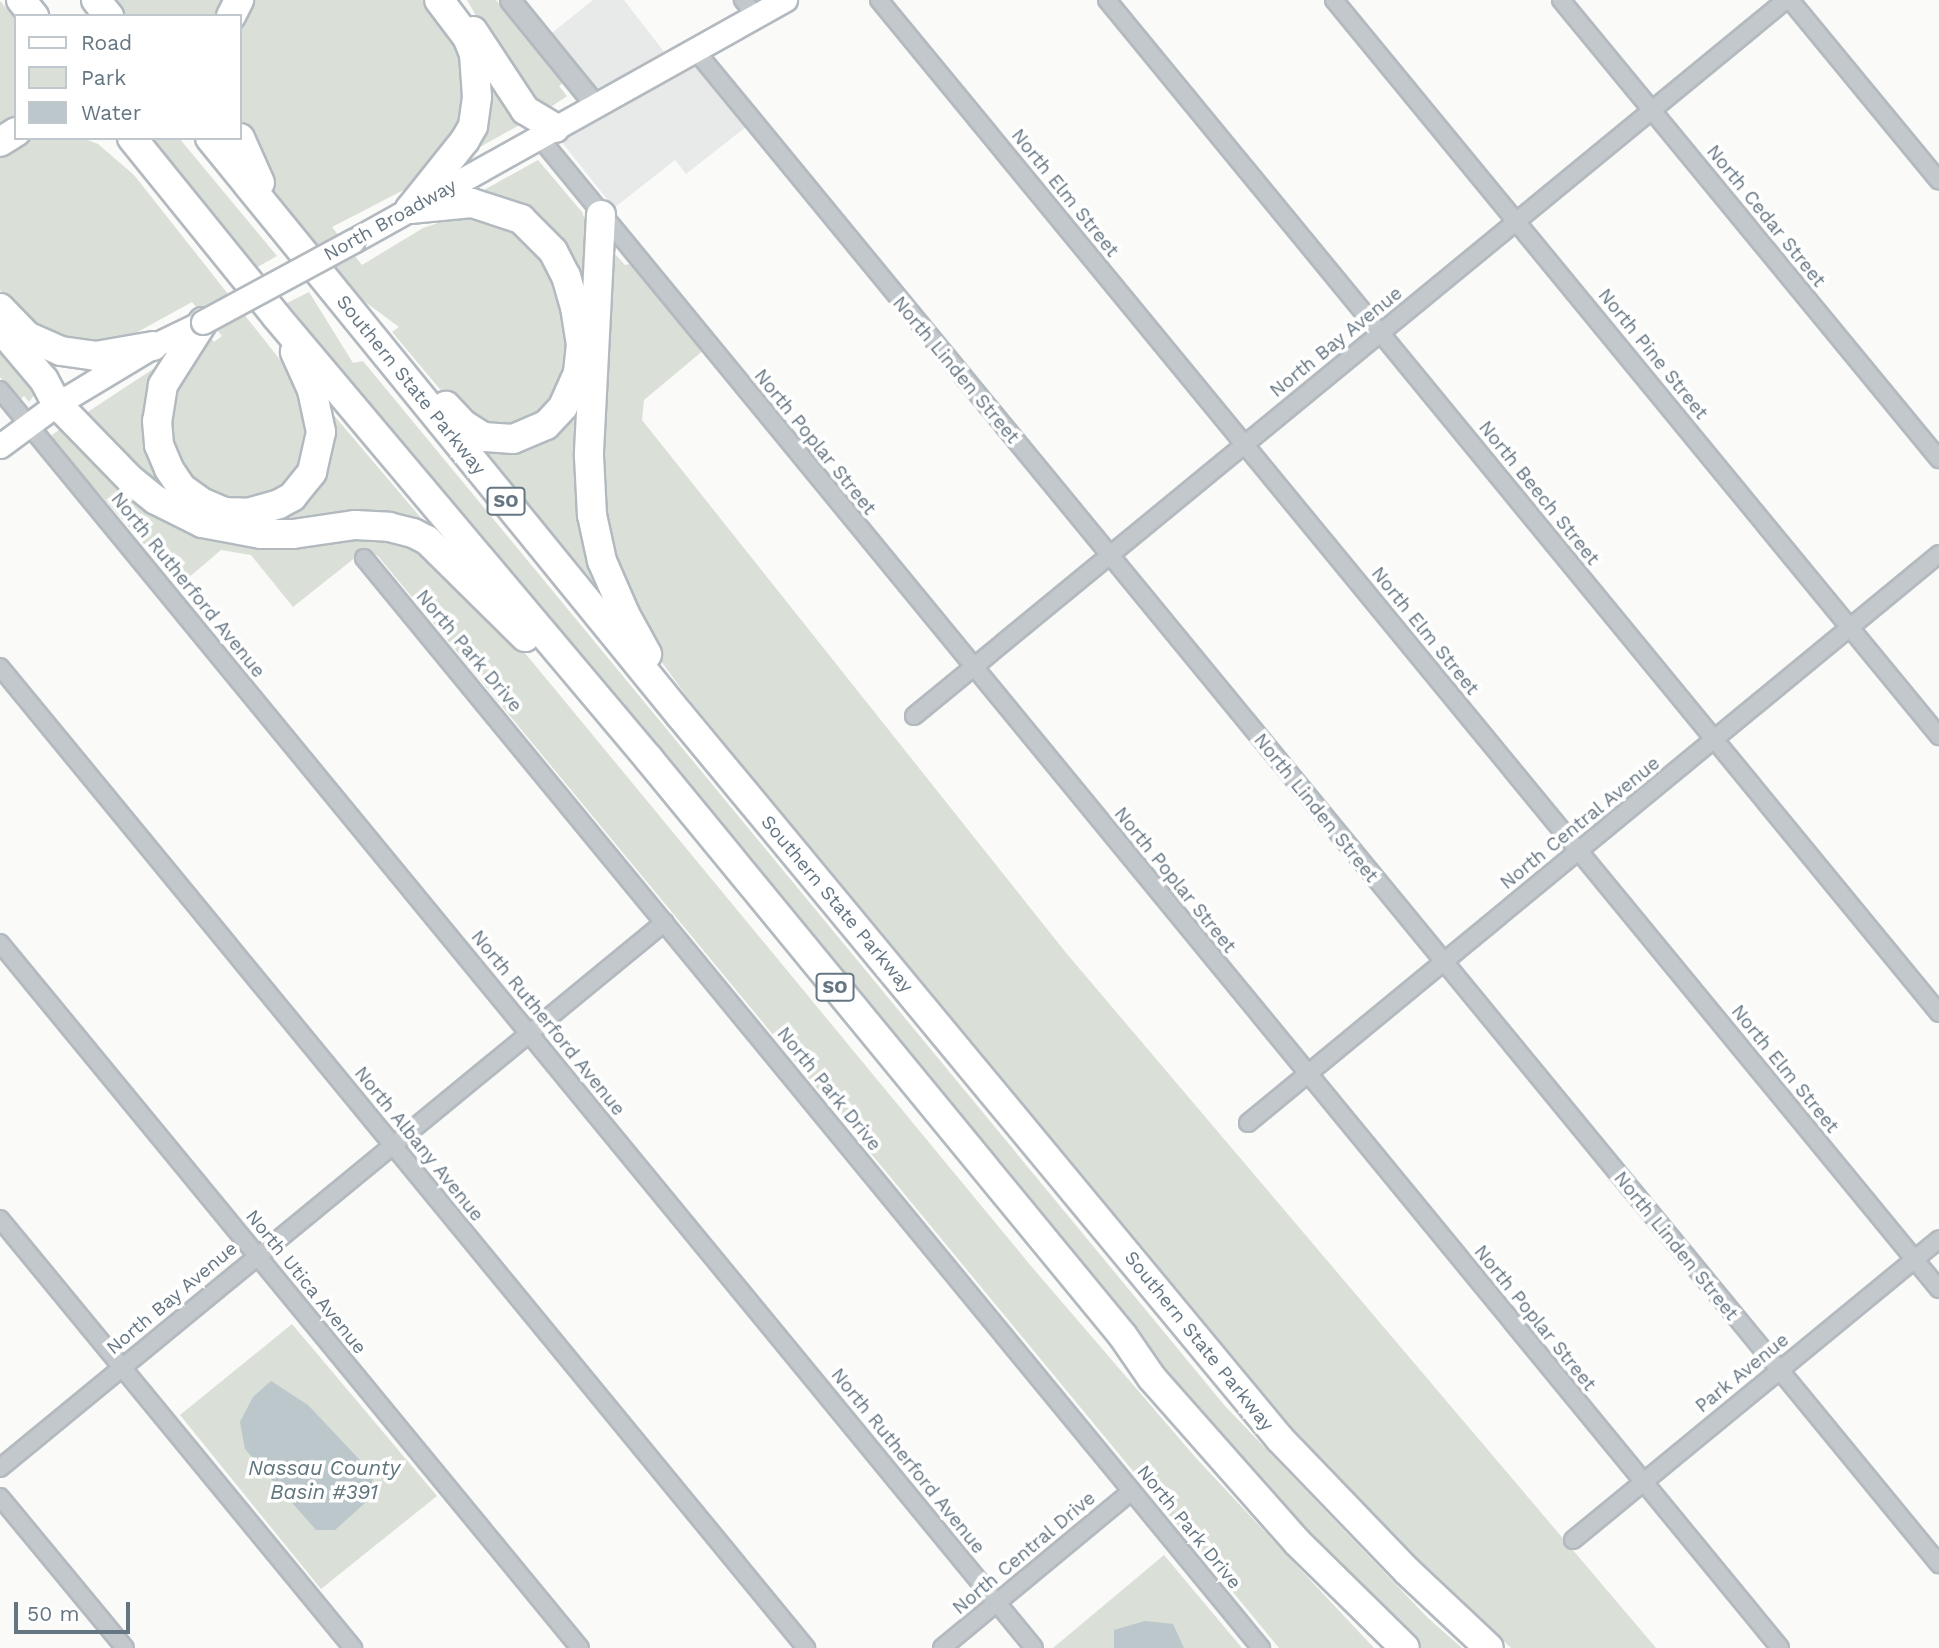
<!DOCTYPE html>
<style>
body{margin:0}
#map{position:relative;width:1939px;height:1648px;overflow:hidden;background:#fafaf8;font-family:"Work Sans",sans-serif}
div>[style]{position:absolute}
.built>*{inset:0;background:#e8e9e9}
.green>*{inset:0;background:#dadfd7}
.water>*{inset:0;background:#bbc7cb}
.roads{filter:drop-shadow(2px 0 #b3babf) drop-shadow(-2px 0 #b3babf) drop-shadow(0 2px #b3babf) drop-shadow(0 -2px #b3babf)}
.minor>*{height:16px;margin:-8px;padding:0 8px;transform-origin:8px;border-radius:8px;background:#c3c8cc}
.tertiary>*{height:19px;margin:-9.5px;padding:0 9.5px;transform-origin:9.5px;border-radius:9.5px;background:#c3c8cc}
.secondary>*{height:23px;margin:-11.5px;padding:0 11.5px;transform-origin:11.5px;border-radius:11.5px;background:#fff}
.motorway>*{height:28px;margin:-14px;padding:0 14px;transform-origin:14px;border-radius:14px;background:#fff}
.bridges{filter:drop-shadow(2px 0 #b3babf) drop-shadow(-2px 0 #b3babf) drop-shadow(0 2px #b3babf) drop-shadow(0 -2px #b3babf)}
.secondary-bridge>*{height:23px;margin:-11.5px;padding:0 11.5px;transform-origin:11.5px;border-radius:11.5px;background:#fff}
span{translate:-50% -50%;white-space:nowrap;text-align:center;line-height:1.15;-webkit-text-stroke:7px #fff;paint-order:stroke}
.shield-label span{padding:2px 5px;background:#fff;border:2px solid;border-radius:5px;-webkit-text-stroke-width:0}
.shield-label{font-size:18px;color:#657683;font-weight:700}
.street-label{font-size:19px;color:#657683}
.water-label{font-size:21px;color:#60757c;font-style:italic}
.legend{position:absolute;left:14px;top:14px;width:228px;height:126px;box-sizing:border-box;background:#fff;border:2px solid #c1c8cd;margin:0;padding:9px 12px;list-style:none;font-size:21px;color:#657683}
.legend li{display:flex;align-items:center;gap:14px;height:35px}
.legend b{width:35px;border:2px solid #c1c8cd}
.scale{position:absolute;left:14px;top:1602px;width:116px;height:32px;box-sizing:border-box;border:4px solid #657683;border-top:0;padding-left:9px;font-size:21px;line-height:24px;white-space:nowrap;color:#657683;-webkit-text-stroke:5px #fff;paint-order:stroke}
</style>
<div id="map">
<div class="built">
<div style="clip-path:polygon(593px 0,624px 0,665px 53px,686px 43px,751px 123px,686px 174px,675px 160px,614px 208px,549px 126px,592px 92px,548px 36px)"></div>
</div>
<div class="green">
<div style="clip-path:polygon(113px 0,230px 0,220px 16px,125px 16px)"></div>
<div style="clip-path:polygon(250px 0,425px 0,461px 50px,468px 101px,454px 148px,425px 179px,332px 227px,362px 265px,423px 228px,438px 223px,441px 216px,472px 210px,534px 238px,560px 283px,572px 342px,565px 385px,525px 431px,464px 418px,392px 332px,399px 327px,353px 293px,270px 190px,240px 138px,240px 16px)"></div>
<div style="clip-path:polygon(467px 0,496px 0,564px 82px,559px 86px,567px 96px,548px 109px,540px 108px,509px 73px)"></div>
<div style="clip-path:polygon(0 1px,16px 20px,16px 124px,0 133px)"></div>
<div style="clip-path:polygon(493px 79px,525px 122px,469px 153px,488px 81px)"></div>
<div style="clip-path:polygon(17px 138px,83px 138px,98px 144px,134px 175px,296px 380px,310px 412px,309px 453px,292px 485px,228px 507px,193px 491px,168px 456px,172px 378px,211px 338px,214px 342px,222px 336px,192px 302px,123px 340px,92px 347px,56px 341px,14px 311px,0 290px,0 152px)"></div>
<div style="clip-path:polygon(147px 138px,179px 138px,277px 256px,254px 269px)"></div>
<div style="clip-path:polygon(538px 160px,582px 212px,585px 220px,587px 274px,570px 270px,475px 195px)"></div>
<div style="clip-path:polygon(610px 255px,616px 255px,625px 265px,634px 263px,705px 349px,644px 400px,642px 420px,1067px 954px,1656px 1648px,1511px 1648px,1364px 1509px,1262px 1395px,1056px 1150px,688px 698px,638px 630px,607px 557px,594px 463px)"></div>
<div style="clip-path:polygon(309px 292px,353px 363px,363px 361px,1225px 1406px,1428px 1618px,1462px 1648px,1420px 1648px,1297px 1524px,1202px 1421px,287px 303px)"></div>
<div style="clip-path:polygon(0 341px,36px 393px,29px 402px,24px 396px,19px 401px,0 377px)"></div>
<div style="clip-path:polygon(170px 358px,156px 380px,147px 413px,149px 446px,163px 480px,189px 507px,212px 518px,250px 523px,282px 512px,308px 493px,322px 466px,332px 413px,432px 531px,429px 535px,410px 524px,369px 517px,289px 528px,250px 529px,185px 511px,151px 491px,129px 472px,83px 415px)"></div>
<div style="clip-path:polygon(562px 419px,585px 424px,597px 574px,592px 580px,484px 453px,485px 445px)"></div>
<div style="clip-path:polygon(63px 427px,151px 507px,399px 536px,473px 590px,1031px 1266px,1196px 1458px,1374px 1648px,1279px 1648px,378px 556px,366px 549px,293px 607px,251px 555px,221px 550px,180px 585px,53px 441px,52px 435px)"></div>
<div style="clip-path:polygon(292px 1324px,437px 1496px,321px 1589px,180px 1415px)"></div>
<div style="clip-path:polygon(1164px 1555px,1242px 1648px,1053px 1648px)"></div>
</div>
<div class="water">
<div style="clip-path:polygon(271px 1381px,308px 1405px,374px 1475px,366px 1502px,335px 1530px,316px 1530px,245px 1449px,240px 1422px,253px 1397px)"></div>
<div style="clip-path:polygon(1145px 1621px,1173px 1624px,1184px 1648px,1114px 1648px,1114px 1630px)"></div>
</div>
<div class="roads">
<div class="minor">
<div style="left:743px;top:0;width:21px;rotate:51deg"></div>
<div style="left:879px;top:0;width:1669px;rotate:50.57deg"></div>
<div style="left:1107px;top:0;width:1311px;rotate:50.6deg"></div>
<div style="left:1334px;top:0;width:953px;rotate:50.58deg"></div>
<div style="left:1561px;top:0;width:595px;rotate:50.53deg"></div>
<div style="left:1790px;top:0;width:234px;rotate:50.5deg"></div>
<div style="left:695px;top:50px;width:1960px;rotate:50.59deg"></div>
<div style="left:539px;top:137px;width:1955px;rotate:50.6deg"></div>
<div style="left:0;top:390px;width:1628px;rotate:50.58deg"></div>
<div style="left:364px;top:558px;width:1412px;rotate:50.55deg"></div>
<div style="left:0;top:667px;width:1270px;rotate:50.59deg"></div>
<div style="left:914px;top:716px;width:1128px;rotate:-39.39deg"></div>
<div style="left:0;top:943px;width:913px;rotate:50.56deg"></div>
<div style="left:1248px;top:1123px;width:895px;rotate:-39.47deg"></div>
<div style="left:0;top:1219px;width:556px;rotate:50.55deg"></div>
<div style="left:0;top:1468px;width:860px;rotate:-39.39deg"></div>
<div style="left:0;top:1497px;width:196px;rotate:50.4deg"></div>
<div style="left:1573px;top:1540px;width:474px;rotate:-39.4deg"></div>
<div style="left:942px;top:1648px;width:246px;rotate:-39.6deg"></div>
</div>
<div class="tertiary">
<div style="left:510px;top:0;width:136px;rotate:50.9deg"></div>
</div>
<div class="secondary">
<div style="left:353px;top:241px;width:495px;rotate:-29.2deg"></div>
<div style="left:0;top:446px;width:71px;rotate:-36.4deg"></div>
<div style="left:57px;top:404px;width:112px;rotate:-31.1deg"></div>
<div style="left:153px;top:346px;width:55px;rotate:-25.6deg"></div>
</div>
<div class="motorway">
<div style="left:21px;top:0;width:21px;rotate:51deg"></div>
<div style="left:96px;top:0;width:21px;rotate:51deg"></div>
<div style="left:231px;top:16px;width:18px;rotate:-63deg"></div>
<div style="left:473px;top:31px;width:95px;rotate:56.6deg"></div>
<div style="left:525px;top:110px;width:35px;rotate:31deg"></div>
<div style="left:132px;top:138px;width:229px;rotate:51deg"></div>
<div style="left:276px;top:316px;width:579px;rotate:49.9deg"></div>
<div style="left:649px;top:759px;width:747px;rotate:50.6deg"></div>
<div style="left:1123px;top:1336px;width:51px;rotate:55.4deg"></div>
<div style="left:1152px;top:1378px;width:219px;rotate:48.5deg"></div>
<div style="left:1297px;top:1542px;width:151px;rotate:44.5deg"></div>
<div style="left:210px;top:138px;width:744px;rotate:50.84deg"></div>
<div style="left:680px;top:715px;width:940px;rotate:50.35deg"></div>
<div style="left:1280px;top:1439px;width:183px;rotate:46.1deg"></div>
<div style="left:1407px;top:1571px;width:112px;rotate:43.2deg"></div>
<div style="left:240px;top:138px;width:49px;rotate:66deg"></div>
<div style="left:0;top:142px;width:19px;rotate:-32deg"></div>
<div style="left:410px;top:209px;width:62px;rotate:-5.5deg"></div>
<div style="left:472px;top:203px;width:52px;rotate:18.1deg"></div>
<div style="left:521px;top:219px;width:45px;rotate:45deg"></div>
<div style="left:553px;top:251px;width:28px;rotate:63deg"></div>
<div style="left:566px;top:276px;width:32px;rotate:74deg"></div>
<div style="left:575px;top:307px;width:37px;rotate:81deg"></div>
<div style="left:581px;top:344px;width:29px;rotate:96deg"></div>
<div style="left:578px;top:373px;width:37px;rotate:114deg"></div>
<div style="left:563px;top:407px;width:25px;rotate:133deg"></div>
<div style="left:546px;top:425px;width:36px;rotate:157deg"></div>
<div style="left:513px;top:439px;width:30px;rotate:-176deg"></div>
<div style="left:483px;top:437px;width:24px;rotate:-147deg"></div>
<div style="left:463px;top:424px;width:25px;rotate:-133deg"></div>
<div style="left:410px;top:209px;width:88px;rotate:-51.4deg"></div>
<div style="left:465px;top:140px;width:16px;rotate:-60deg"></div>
<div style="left:473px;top:126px;width:29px;rotate:-82deg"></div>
<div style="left:477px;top:97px;width:43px;rotate:-94deg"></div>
<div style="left:474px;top:54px;width:18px;rotate:-112deg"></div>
<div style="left:467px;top:37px;width:46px;rotate:-127.1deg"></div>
<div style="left:601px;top:215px;width:241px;rotate:92.9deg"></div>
<div style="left:589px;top:456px;width:59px;rotate:87.1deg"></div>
<div style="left:592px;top:515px;width:47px;rotate:77.7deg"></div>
<div style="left:602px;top:561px;width:58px;rotate:66.5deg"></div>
<div style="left:625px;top:614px;width:46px;rotate:61.2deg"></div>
<div style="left:0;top:308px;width:39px;rotate:46deg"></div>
<div style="left:27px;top:336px;width:37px;rotate:24deg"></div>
<div style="left:61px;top:351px;width:35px;rotate:8deg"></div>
<div style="left:96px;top:356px;width:58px;rotate:-10deg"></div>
<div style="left:203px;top:322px;width:75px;rotate:122.4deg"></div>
<div style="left:163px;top:385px;width:36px;rotate:99deg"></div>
<div style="left:157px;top:421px;width:24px;rotate:85deg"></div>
<div style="left:159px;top:445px;width:26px;rotate:67deg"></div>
<div style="left:169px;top:469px;width:23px;rotate:56deg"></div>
<div style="left:182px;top:488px;width:26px;rotate:36deg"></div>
<div style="left:203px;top:503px;width:23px;rotate:23deg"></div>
<div style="left:224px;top:512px;width:24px;rotate:2deg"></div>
<div style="left:248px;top:513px;width:32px;rotate:-16deg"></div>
<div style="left:279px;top:504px;width:15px;rotate:-28deg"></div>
<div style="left:292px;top:497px;width:32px;rotate:-51deg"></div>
<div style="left:312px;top:472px;width:41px;rotate:-77.3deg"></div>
<div style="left:321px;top:432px;width:43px;rotate:-102.1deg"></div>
<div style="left:312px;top:390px;width:42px;rotate:-114.1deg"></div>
<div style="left:0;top:328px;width:68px;rotate:49.8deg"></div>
<div style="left:44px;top:380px;width:27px;rotate:62deg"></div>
<div style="left:57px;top:404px;width:106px;rotate:45.8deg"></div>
<div style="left:131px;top:480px;width:32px;rotate:39deg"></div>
<div style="left:156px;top:500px;width:51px;rotate:26.6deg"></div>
<div style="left:202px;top:523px;width:60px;rotate:10.6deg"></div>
<div style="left:261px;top:534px;width:32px"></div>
<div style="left:293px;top:534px;width:63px;rotate:-8.3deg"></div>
<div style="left:355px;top:525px;width:34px;rotate:3deg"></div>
<div style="left:389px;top:527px;width:25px;rotate:14deg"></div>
<div style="left:413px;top:533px;width:16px;rotate:27deg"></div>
<div style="left:427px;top:540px;width:138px;rotate:44.7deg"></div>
</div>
</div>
<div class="bridges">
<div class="secondary-bridge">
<div style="left:203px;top:322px;width:170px;rotate:-28.4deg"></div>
</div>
</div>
<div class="shield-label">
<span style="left:506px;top:501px">SO</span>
<span style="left:835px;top:987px">SO</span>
</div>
<div class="street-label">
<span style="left:1065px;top:193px;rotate:51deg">North Elm Street</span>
<span style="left:1766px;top:216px;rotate:51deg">North Cedar Street</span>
<span style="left:390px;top:220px;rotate:-29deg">North Broadway</span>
<span style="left:1336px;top:342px;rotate:-39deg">North Bay Avenue</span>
<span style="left:1653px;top:354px;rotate:51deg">North Pine Street</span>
<span style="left:956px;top:370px;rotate:50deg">North Linden Street</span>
<span style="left:411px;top:385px;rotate:51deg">Southern State Parkway</span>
<span style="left:815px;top:442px;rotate:51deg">North Poplar Street</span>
<span style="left:1539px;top:493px;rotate:51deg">North Beech Street</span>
<span style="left:188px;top:585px;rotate:51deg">North Rutherford Avenue</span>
<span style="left:1425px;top:631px;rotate:51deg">North Elm Street</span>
<span style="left:469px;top:651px;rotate:50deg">North Park Drive</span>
<span style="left:1316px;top:808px;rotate:51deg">North Linden Street</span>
<span style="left:1580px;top:823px;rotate:-39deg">North Central Avenue</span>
<span style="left:1175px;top:880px;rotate:51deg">North Poplar Street</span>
<span style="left:837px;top:904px;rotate:50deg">Southern State Parkway</span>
<span style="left:548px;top:1023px;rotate:51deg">North Rutherford Avenue</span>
<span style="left:1785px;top:1069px;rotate:51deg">North Elm Street</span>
<span style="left:829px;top:1089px;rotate:51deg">North Park Drive</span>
<span style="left:419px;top:1144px;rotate:51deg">North Albany Avenue</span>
<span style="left:1676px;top:1246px;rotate:51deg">North Linden Street</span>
<span style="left:306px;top:1282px;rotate:51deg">North Utica Avenue</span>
<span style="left:172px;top:1298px;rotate:-40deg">North Bay Avenue</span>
<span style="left:1535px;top:1318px;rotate:51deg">North Poplar Street</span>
<span style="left:1199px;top:1341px;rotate:51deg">Southern State Parkway</span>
<span style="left:1742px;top:1373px;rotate:-39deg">Park Avenue</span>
<span style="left:908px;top:1461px;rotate:51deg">North Rutherford Avenue</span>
<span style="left:1189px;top:1527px;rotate:51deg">North Park Drive</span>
<span style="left:1024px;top:1553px;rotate:-40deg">North Central Drive</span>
</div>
<div class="water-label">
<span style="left:324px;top:1480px">Nassau County<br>Basin #391</span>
</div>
<ul class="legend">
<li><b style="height:9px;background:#fff"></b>Road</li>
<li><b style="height:19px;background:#dadfd7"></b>Park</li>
<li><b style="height:19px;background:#bbc7cb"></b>Water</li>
</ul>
<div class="scale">50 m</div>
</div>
